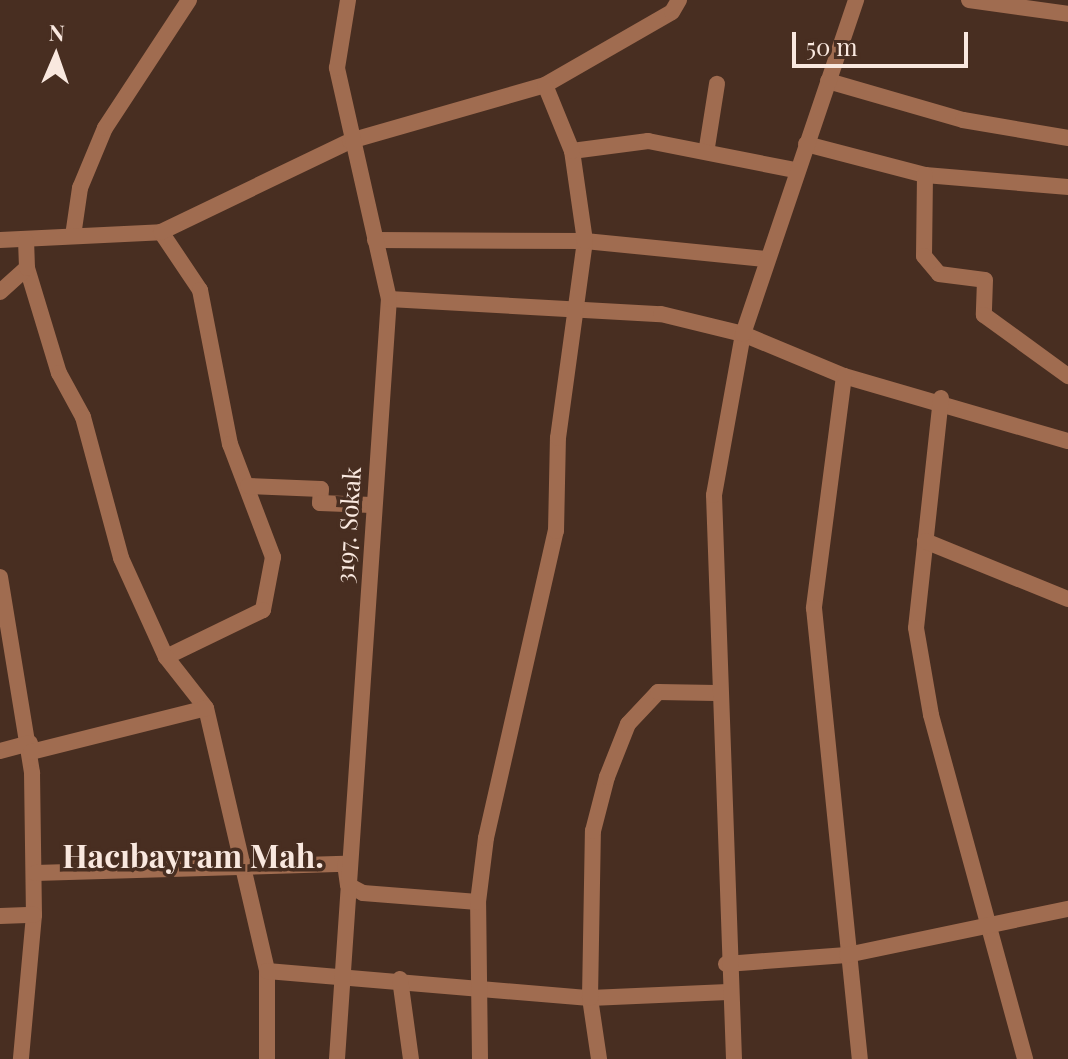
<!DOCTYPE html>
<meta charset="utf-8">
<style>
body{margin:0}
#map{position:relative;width:1068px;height:1059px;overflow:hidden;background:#482e21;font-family:"Playfair Display",serif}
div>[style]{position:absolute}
.minor>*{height:16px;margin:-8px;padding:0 8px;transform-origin:8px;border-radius:8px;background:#a06c50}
.tertiary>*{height:16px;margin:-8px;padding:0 8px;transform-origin:8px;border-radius:8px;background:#a06c50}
span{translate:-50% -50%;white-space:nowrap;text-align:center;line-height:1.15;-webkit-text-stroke:7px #482e21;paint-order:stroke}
.street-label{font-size:24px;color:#f9e8df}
.district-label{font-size:32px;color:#f9e8df;font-weight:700}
.north{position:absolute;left:16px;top:16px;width:80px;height:80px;-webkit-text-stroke:6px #482e21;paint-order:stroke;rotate:2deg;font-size:22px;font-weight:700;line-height:32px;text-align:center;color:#f9e8df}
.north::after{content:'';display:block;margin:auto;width:28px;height:36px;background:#f9e8df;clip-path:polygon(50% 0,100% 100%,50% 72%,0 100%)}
.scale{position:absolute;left:792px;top:32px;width:176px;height:36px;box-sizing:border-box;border:4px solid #f9e8df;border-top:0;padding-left:10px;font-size:24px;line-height:28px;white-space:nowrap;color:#f9e8df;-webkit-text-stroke:6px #482e21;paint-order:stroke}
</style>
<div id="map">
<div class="minor">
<div style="left:969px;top:0;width:100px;rotate:8deg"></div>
<div style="left:828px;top:81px;width:141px;rotate:16.1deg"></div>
<div style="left:963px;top:120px;width:107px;rotate:9.7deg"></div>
<div style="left:806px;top:144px;width:123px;rotate:14.6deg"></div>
<div style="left:925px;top:175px;width:144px;rotate:4.8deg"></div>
<div style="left:707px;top:147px;width:64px;rotate:-81deg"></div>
<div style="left:572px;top:151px;width:77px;rotate:-7.5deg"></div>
<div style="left:648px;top:141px;width:149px;rotate:11.2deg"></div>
<div style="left:925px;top:175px;width:81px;rotate:90.7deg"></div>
<div style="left:924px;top:256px;width:23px;rotate:50deg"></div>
<div style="left:939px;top:274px;width:46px;rotate:7.4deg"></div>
<div style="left:985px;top:280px;width:35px;rotate:92deg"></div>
<div style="left:984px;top:315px;width:104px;rotate:36deg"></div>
<div style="left:161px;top:232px;width:70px;rotate:56.1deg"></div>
<div style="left:200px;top:290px;width:157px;rotate:79deg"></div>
<div style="left:230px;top:444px;width:121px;rotate:69.2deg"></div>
<div style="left:273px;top:557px;width:54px;rotate:100.7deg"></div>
<div style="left:263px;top:610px;width:108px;rotate:154.1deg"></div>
<div style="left:73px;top:236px;width:49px;rotate:-81.7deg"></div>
<div style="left:80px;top:188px;width:65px;rotate:-67.4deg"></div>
<div style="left:105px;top:128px;width:153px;rotate:-56.7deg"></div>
<div style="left:0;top:240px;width:161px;rotate:-2.8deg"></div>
<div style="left:161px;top:232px;width:210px;rotate:-25.7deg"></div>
<div style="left:350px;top:141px;width:203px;rotate:-16deg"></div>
<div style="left:545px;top:85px;width:146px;rotate:-29.9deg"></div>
<div style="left:672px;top:12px;width:14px;rotate:-60deg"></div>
<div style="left:375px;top:240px;width:210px;rotate:0.3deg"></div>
<div style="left:585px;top:241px;width:182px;rotate:5.7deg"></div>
<div style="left:27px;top:268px;width:110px;rotate:73.1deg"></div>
<div style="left:59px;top:373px;width:50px;rotate:61.4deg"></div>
<div style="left:83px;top:417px;width:146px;rotate:74.9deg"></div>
<div style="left:121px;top:558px;width:109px;rotate:65.6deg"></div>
<div style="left:166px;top:657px;width:65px;rotate:51.9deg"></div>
<div style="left:206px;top:708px;width:270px;rotate:76.9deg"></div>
<div style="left:267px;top:971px;width:88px;rotate:90deg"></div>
<div style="left:0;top:292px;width:36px;rotate:-42deg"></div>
<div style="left:27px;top:268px;width:27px;rotate:-92deg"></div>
<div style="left:389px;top:299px;width:272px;rotate:3.2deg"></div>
<div style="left:661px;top:314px;width:84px;rotate:13.7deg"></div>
<div style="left:743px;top:334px;width:109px;rotate:22.6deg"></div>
<div style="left:844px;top:376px;width:233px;rotate:16.2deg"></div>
<div style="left:844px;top:376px;width:234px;rotate:97.4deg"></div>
<div style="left:814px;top:608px;width:453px;rotate:84.2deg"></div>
<div style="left:941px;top:398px;width:231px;rotate:96.2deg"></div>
<div style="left:916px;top:628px;width:88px;rotate:80.2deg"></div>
<div style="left:931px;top:715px;width:357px;rotate:74.7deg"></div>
<div style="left:248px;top:486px;width:73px;rotate:2.4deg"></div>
<div style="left:321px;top:489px;width:14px;rotate:94deg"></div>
<div style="left:320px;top:503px;width:52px;rotate:2.2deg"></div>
<div style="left:925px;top:541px;width:154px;rotate:22.1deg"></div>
<div style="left:0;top:577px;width:199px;rotate:80.7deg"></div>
<div style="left:32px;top:773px;width:142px;rotate:89.2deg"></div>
<div style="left:34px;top:915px;width:145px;rotate:95.2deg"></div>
<div style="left:0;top:751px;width:31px;rotate:-15deg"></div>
<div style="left:31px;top:752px;width:180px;rotate:-14.1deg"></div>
<div style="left:35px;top:873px;width:310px;rotate:-1.7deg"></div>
<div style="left:345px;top:864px;width:21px;rotate:82deg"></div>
<div style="left:348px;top:885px;width:17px;rotate:28deg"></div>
<div style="left:363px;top:893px;width:115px;rotate:4.5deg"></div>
<div style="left:0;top:916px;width:34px;rotate:-2deg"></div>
<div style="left:726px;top:964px;width:121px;rotate:-4.3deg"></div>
<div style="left:847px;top:955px;width:226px;rotate:-11.8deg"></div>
<div style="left:267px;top:971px;width:324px;rotate:4.8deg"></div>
<div style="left:590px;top:998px;width:138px;rotate:-2.5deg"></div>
<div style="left:400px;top:979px;width:81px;rotate:82.2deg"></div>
<div style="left:337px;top:1059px;width:762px;rotate:-86.09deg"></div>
<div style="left:389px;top:299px;width:237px;rotate:-102.7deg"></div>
<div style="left:337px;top:68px;width:69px;rotate:-80.8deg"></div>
<div style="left:480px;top:1059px;width:157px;rotate:-90.7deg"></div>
<div style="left:478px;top:902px;width:64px;rotate:-82.9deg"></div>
<div style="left:486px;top:838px;width:315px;rotate:-77.2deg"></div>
<div style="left:556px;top:531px;width:93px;rotate:-88.8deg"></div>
<div style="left:558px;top:438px;width:199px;rotate:-82.2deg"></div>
<div style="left:585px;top:241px;width:91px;rotate:-98.2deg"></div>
<div style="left:572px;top:151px;width:71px;rotate:-112.2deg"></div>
<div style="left:599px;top:1059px;width:62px;rotate:-98.4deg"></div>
<div style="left:590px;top:998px;width:167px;rotate:-89deg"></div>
<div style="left:593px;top:831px;width:56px;rotate:-75.5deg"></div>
<div style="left:607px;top:777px;width:57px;rotate:-68.4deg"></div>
<div style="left:628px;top:724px;width:44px;rotate:-46.8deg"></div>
<div style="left:658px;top:692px;width:58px;rotate:1deg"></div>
</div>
<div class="tertiary">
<div style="left:734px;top:1059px;width:564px;rotate:-92.03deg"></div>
<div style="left:714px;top:495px;width:164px;rotate:-79.8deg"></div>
<div style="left:743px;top:334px;width:353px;rotate:-71.3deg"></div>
</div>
<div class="street-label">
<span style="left:348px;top:525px;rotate:-86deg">3197. Sokak</span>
</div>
<div class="district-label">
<span style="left:193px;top:855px">Hacıbayram Mah.</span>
</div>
<div class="north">N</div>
<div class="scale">50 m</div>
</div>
